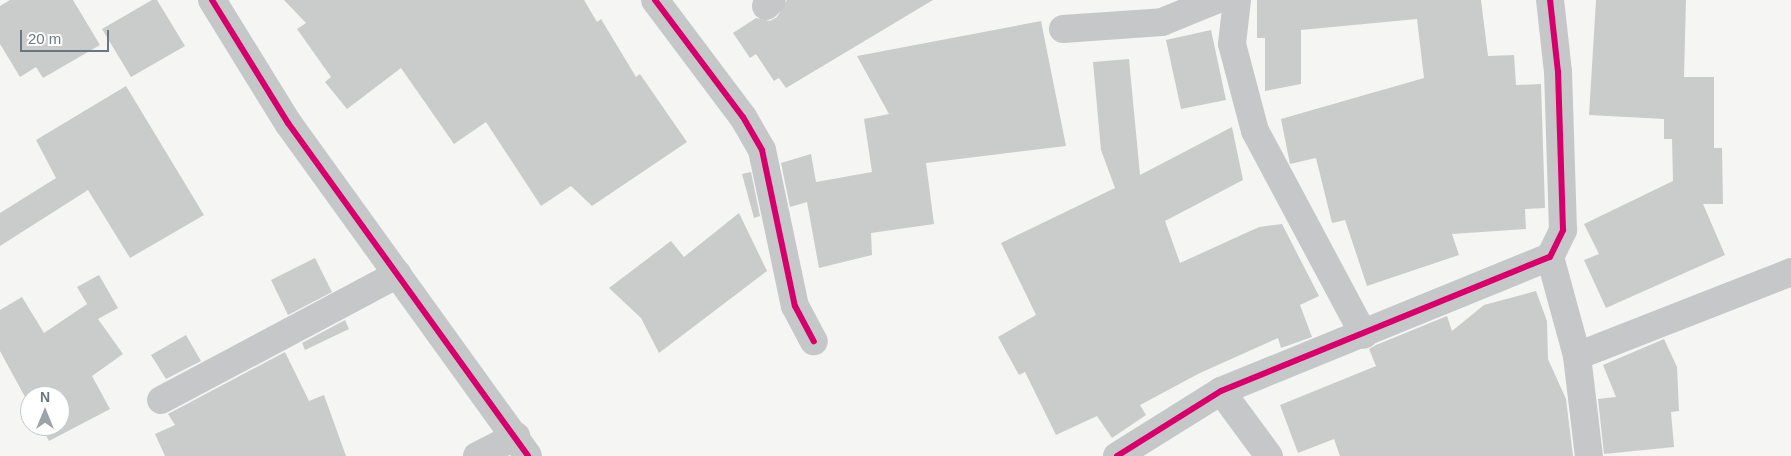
<!DOCTYPE html>
<style>
body{margin:0}
#map{position:relative;width:1791px;height:456px;overflow:hidden;background:#f5f5f4;font-family:Helvetica,sans-serif}
div>[style]{position:absolute}
.building>*{inset:0;background:#cacbcb}
.minor>*{height:28px;margin:-14px;padding:0 14px;transform-origin:14px;border-radius:14px;background:#c6c7c8}
.cycleway>*{height:6px;margin:-3px;padding:0 3px;transform-origin:3px;border-radius:3px;background:#d6006c}
span{translate:-50% -50%;white-space:nowrap;text-align:center;line-height:1.15;-webkit-text-stroke:5px #fff;paint-order:stroke}
.north{position:absolute;left:20px;top:386px;width:50px;height:50px;box-sizing:border-box;background:#fff;border:1px solid #c3c9cc;border-radius:50%;rotate:0deg;font-size:14px;font-weight:700;line-height:20px;text-align:center;color:#697880}
.north::after{content:'';display:block;margin:auto;width:18px;height:22px;background:#9aa4a9;clip-path:polygon(50% 0,100% 100%,50% 72%,0 100%)}
.scale{position:absolute;left:20px;top:30px;width:89px;height:22px;box-sizing:border-box;border:2px solid #697880;border-top:0;padding-left:6px;font-size:15px;line-height:18px;white-space:nowrap;color:#697880;-webkit-text-stroke:4px #fff;paint-order:stroke}
</style>
<div id="map">
<div class="building">
<div style="clip-path:polygon(10px 0,73px 0,100px 45px,43px 78px,36px 67px,20px 77px,0 44px,0 6px)"></div>
<div style="clip-path:polygon(152px 0,157px 0,185px 46px,131px 77px,102px 29px)"></div>
<div style="clip-path:polygon(284px 0,584px 0,597px 22px,601px 19px,636px 77px,640px 74px,687px 142px,592px 206px,571px 186px,541px 206px,486px 122px,454px 144px,401px 68px,347px 109px,325px 82px,331px 77px,297px 29px,306px 23px)"></div>
<div style="clip-path:polygon(787px 0,933px 0,786px 88px,779px 78px,774px 81px,756px 54px,750px 58px,733px 33px,756px 18px,770px 21px,777px 17px)"></div>
<div style="clip-path:polygon(1257px 0,1481px 0,1488px 56px,1514px 55px,1516px 85px,1541px 84px,1545px 208px,1525px 209px,1526px 229px,1452px 234px,1459px 255px,1367px 286px,1345px 220px,1332px 223px,1316px 158px,1290px 164px,1281px 119px,1424px 78px,1417px 19px,1301px 30px,1301px 84px,1265px 91px,1265px 38px,1257px 38px)"></div>
<div style="clip-path:polygon(1596px 0,1686px 0,1684px 77px,1714px 77px,1714px 148px,1722px 148px,1723px 204px,1703px 204px,1725px 255px,1606px 308px,1584px 260px,1599px 254px,1584px 224px,1673px 181px,1672px 139px,1664px 139px,1664px 119px,1589px 115px)"></div>
<div style="clip-path:polygon(1041px 21px,1066px 146px,926px 163px,934px 224px,871px 233px,872px 255px,819px 268px,807px 202px,790px 207px,781px 163px,811px 154px,816px 182px,872px 172px,864px 119px,889px 114px,857px 56px)"></div>
<div style="clip-path:polygon(1211px 30px,1226px 100px,1181px 109px,1166px 40px)"></div>
<div style="clip-path:polygon(1129px 59px,1140px 175px,1232px 127px,1243px 180px,1165px 221px,1180px 263px,1259px 227px,1282px 224px,1319px 296px,1300px 305px,1312px 337px,1281px 348px,1278px 338px,1200px 373px,1140px 405px,1146px 415px,1112px 438px,1097px 416px,1056px 435px,1025px 372px,1019px 375px,998px 337px,1036px 315px,1001px 243px,1115px 188px,1101px 150px,1093px 62px)"></div>
<div style="clip-path:polygon(126px 86px,204px 215px,130px 258px,88px 190px,0 246px,0 213px,56px 178px,36px 140px)"></div>
<div style="clip-path:polygon(751px 172px,760px 216px,754px 218px,742px 174px)"></div>
<div style="clip-path:polygon(739px 213px,767px 271px,659px 353px,641px 318px,609px 288px,671px 241px,684px 257px)"></div>
<div style="clip-path:polygon(315px 258px,332px 292px,288px 315px,271px 280px)"></div>
<div style="clip-path:polygon(99px 275px,118px 308px,98px 319px,123px 354px,92px 376px,110px 409px,49px 441px,41px 426px,60px 426px,60px 396px,30px 396px,30px 406px,0 351px,0 310px,22px 297px,44px 333px,87px 304px,77px 287px)"></div>
<div style="clip-path:polygon(1536px 291px,1547px 321px,1548px 359px,1566px 399px,1573px 456px,1340px 456px,1334px 439px,1298px 453px,1280px 405px,1376px 366px,1369px 349px,1376px 345px,1447px 316px,1452px 331px,1484px 305px)"></div>
<div style="clip-path:polygon(345px 320px,349px 329px,305px 350px,302px 343px)"></div>
<div style="clip-path:polygon(186px 335px,201px 361px,166px 379px,151px 355px)"></div>
<div style="clip-path:polygon(1664px 339px,1677px 367px,1679px 411px,1671px 412px,1674px 447px,1604px 454px,1598px 399px,1616px 397px,1603px 365px)"></div>
<div style="clip-path:polygon(285px 352px,309px 401px,324px 395px,346px 456px,165px 456px,155px 434px,175px 425px,168px 414px)"></div>
</div>
<div class="minor">
<div style="left:212px;top:0;width:145px;rotate:58.3deg"></div>
<div style="left:288px;top:123px;width:410px;rotate:54.2deg"></div>
<div style="left:655px;top:0;width:146px;rotate:53.1deg"></div>
<div style="left:743px;top:117px;width:38px;rotate:60deg"></div>
<div style="left:762px;top:150px;width:159px;rotate:78.1deg"></div>
<div style="left:795px;top:306px;width:40px;rotate:62deg"></div>
<div style="left:1237px;top:0;width:44px;rotate:96.5deg"></div>
<div style="left:1232px;top:44px;width:90px;rotate:75.2deg"></div>
<div style="left:1255px;top:131px;width:231px;rotate:61.9deg"></div>
<div style="left:766px;top:6px;width:8px;rotate:-45deg"></div>
<div style="left:1063px;top:29px;width:99px;rotate:-4deg"></div>
<div style="left:1162px;top:22px;width:58px;rotate:-22.2deg"></div>
<div style="left:1550px;top:257px;width:103px;rotate:74.7deg"></div>
<div style="left:1577px;top:356px;width:101px;rotate:83.2deg"></div>
<div style="left:1577px;top:356px;width:230px;rotate:-21.4deg"></div>
<div style="left:1221px;top:391px;width:81px;rotate:53.6deg"></div>
<div style="left:161px;top:400px;width:268px;rotate:-28deg"></div>
<div style="left:477px;top:456px;width:44px;rotate:-27.1deg"></div>
<div style="left:1117px;top:456px;width:123px;rotate:-32deg"></div>
<div style="left:1221px;top:391px;width:355px;rotate:-22.2deg"></div>
<div style="left:1550px;top:257px;width:30px;rotate:-64deg"></div>
<div style="left:1563px;top:230px;width:158px;rotate:-91.8deg"></div>
<div style="left:1558px;top:72px;width:72px;rotate:-96.3deg"></div>
</div>
<div class="cycleway">
<div style="left:212px;top:0;width:145px;rotate:58.3deg"></div>
<div style="left:288px;top:123px;width:410px;rotate:54.2deg"></div>
<div style="left:655px;top:0;width:146px;rotate:53.1deg"></div>
<div style="left:743px;top:117px;width:38px;rotate:60deg"></div>
<div style="left:762px;top:150px;width:159px;rotate:78.1deg"></div>
<div style="left:795px;top:306px;width:40px;rotate:62deg"></div>
<div style="left:1117px;top:456px;width:123px;rotate:-32deg"></div>
<div style="left:1221px;top:391px;width:355px;rotate:-22.2deg"></div>
<div style="left:1550px;top:257px;width:30px;rotate:-64deg"></div>
<div style="left:1563px;top:230px;width:158px;rotate:-91.8deg"></div>
<div style="left:1558px;top:72px;width:72px;rotate:-96.3deg"></div>
</div>
<div class="north">N</div>
<div class="scale">20 m</div>
</div>
